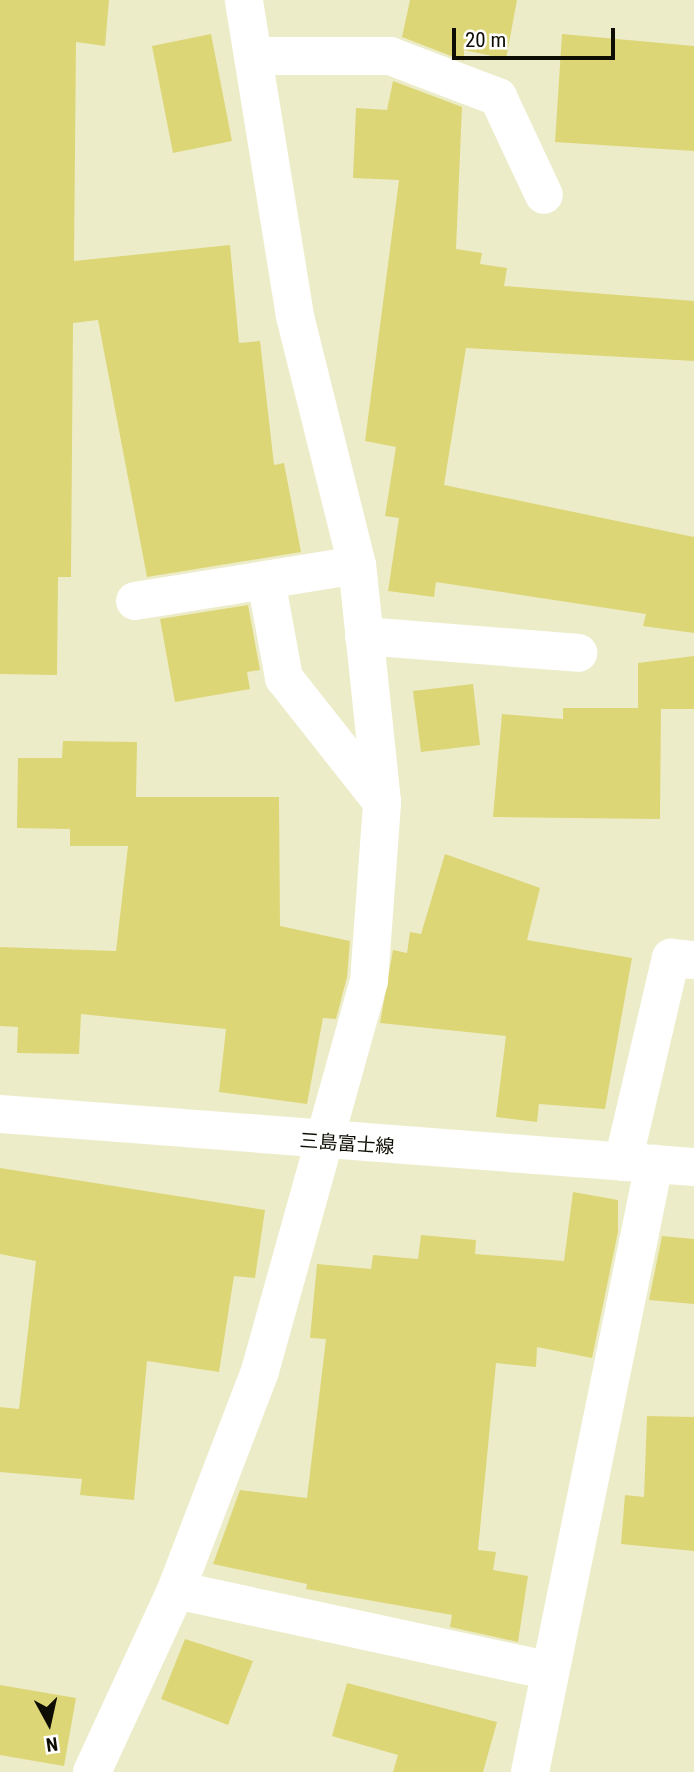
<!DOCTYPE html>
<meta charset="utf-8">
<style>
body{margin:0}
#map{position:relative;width:694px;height:1772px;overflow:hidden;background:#edecc9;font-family:"Roboto Condensed","Noto Sans JP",sans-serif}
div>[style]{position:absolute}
.building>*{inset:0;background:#dcd677}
.minor>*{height:38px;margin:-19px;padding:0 19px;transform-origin:19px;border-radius:19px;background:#fff}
.major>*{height:38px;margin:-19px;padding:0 19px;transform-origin:19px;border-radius:19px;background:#fff}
span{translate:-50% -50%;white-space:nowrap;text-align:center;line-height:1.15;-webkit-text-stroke:5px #fff;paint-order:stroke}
.street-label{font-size:19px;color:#0e0d03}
.north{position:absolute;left:14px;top:1688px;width:70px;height:70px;-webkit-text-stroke:5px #fff;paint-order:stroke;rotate:172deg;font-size:19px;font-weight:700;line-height:28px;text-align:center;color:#0e0d03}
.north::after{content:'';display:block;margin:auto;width:24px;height:32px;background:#0e0d03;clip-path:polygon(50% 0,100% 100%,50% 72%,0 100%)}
.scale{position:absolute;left:452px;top:28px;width:163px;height:32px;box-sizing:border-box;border:4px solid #0e0d03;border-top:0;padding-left:9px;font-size:21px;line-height:24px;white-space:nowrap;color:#0e0d03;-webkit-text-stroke:5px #fff;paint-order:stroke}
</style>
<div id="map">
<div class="building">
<div style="clip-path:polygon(0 0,109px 0,105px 46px,76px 42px,74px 261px,230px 245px,239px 343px,260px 341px,274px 465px,284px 463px,301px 552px,147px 577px,98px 320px,73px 323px,71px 577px,58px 577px,57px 675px,0 674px)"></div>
<div style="clip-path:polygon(410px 0,517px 0,506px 59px,464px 50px,464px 61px,402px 37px)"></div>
<div style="clip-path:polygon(211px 34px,232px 141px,173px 153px,152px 46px)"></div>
<div style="clip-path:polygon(562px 34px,694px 46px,694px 151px,555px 142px)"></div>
<div style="clip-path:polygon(393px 81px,462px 107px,456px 249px,482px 253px,480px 264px,507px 268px,504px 286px,694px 301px,694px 361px,466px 348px,444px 485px,694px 537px,694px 633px,643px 626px,646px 614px,436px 582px,434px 597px,388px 591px,399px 518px,385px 516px,396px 447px,365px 441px,399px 180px,353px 178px,356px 108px,387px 110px)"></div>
<div style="clip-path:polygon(248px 605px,260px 670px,247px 672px,250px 689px,175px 702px,160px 619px)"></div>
<div style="clip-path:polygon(694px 656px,694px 709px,661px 709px,660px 819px,493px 817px,502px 714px,563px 719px,563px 708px,638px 708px,638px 663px)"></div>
<div style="clip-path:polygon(473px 684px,480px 745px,421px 752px,413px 691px)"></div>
<div style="clip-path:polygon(63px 741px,137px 742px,136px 797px,279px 797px,280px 926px,350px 941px,347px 977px,336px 1019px,323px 1018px,307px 1104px,219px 1092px,226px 1029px,81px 1014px,79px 1054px,17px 1053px,18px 1027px,0 1026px,0 947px,116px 951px,128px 846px,70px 846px,70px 829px,17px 828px,18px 758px,62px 758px)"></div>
<div style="clip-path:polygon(445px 854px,540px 888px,527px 940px,632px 958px,605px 1109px,539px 1104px,537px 1122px,496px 1117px,506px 1036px,380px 1023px,393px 950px,407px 953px,410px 932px,421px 934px)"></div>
<div style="clip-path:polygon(0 1168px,265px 1210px,255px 1278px,234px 1276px,219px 1372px,147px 1361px,134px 1500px,80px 1495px,82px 1479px,0 1472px,0 1407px,19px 1409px,36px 1261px,0 1254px)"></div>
<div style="clip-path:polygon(573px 1192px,618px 1200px,618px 1232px,592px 1358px,537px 1347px,536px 1367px,496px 1363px,478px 1550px,496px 1552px,493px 1570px,528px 1576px,518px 1642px,450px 1627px,452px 1615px,306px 1589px,307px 1584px,213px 1564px,240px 1490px,307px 1498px,326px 1339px,310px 1338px,317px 1264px,371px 1269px,373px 1255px,418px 1259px,421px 1235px,476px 1240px,475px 1254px,564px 1261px)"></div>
<div style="clip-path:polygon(662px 1236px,694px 1239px,694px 1304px,649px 1300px)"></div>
<div style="clip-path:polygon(647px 1416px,694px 1417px,694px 1551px,621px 1544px,625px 1495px,644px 1497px)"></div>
<div style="clip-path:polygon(185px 1639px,253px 1661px,228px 1725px,161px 1699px)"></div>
<div style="clip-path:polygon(347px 1683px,497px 1722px,483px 1772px,393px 1772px,398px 1755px,332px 1736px)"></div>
<div style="clip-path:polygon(0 1685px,76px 1698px,64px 1766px,0 1755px)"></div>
</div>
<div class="minor">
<div style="left:253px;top:56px;width:137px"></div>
<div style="left:390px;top:56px;width:116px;rotate:20.8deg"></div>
<div style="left:498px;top:97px;width:108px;rotate:64.9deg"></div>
<div style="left:266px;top:580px;width:100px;rotate:79.6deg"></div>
<div style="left:284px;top:678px;width:158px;rotate:51.7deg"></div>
<div style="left:135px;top:601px;width:225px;rotate:-9.2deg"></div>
<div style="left:364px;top:636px;width:215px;rotate:4.5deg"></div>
<div style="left:623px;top:1162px;width:210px;rotate:-76.8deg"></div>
<div style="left:671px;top:958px;width:23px;rotate:5deg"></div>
<div style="left:176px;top:1590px;width:383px;rotate:12.2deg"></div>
<div style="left:92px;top:1772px;width:200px;rotate:-65.2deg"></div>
<div style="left:176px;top:1590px;width:235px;rotate:-69deg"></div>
<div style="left:260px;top:1371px;width:405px;rotate:-74.4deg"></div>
<div style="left:369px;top:981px;width:179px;rotate:-85.8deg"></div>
<div style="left:382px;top:802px;width:238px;rotate:-96deg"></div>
<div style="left:357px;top:565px;width:257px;rotate:-104deg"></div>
<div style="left:295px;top:316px;width:320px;rotate:-99.2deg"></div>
<div style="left:530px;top:1772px;width:621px;rotate:-78.47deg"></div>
</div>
<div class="major">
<div style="left:0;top:1114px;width:696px;rotate:4.37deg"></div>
</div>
<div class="street-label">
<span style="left:347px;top:1144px;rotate:4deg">三島富士線</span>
</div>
<div class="north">N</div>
<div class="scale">20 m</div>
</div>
